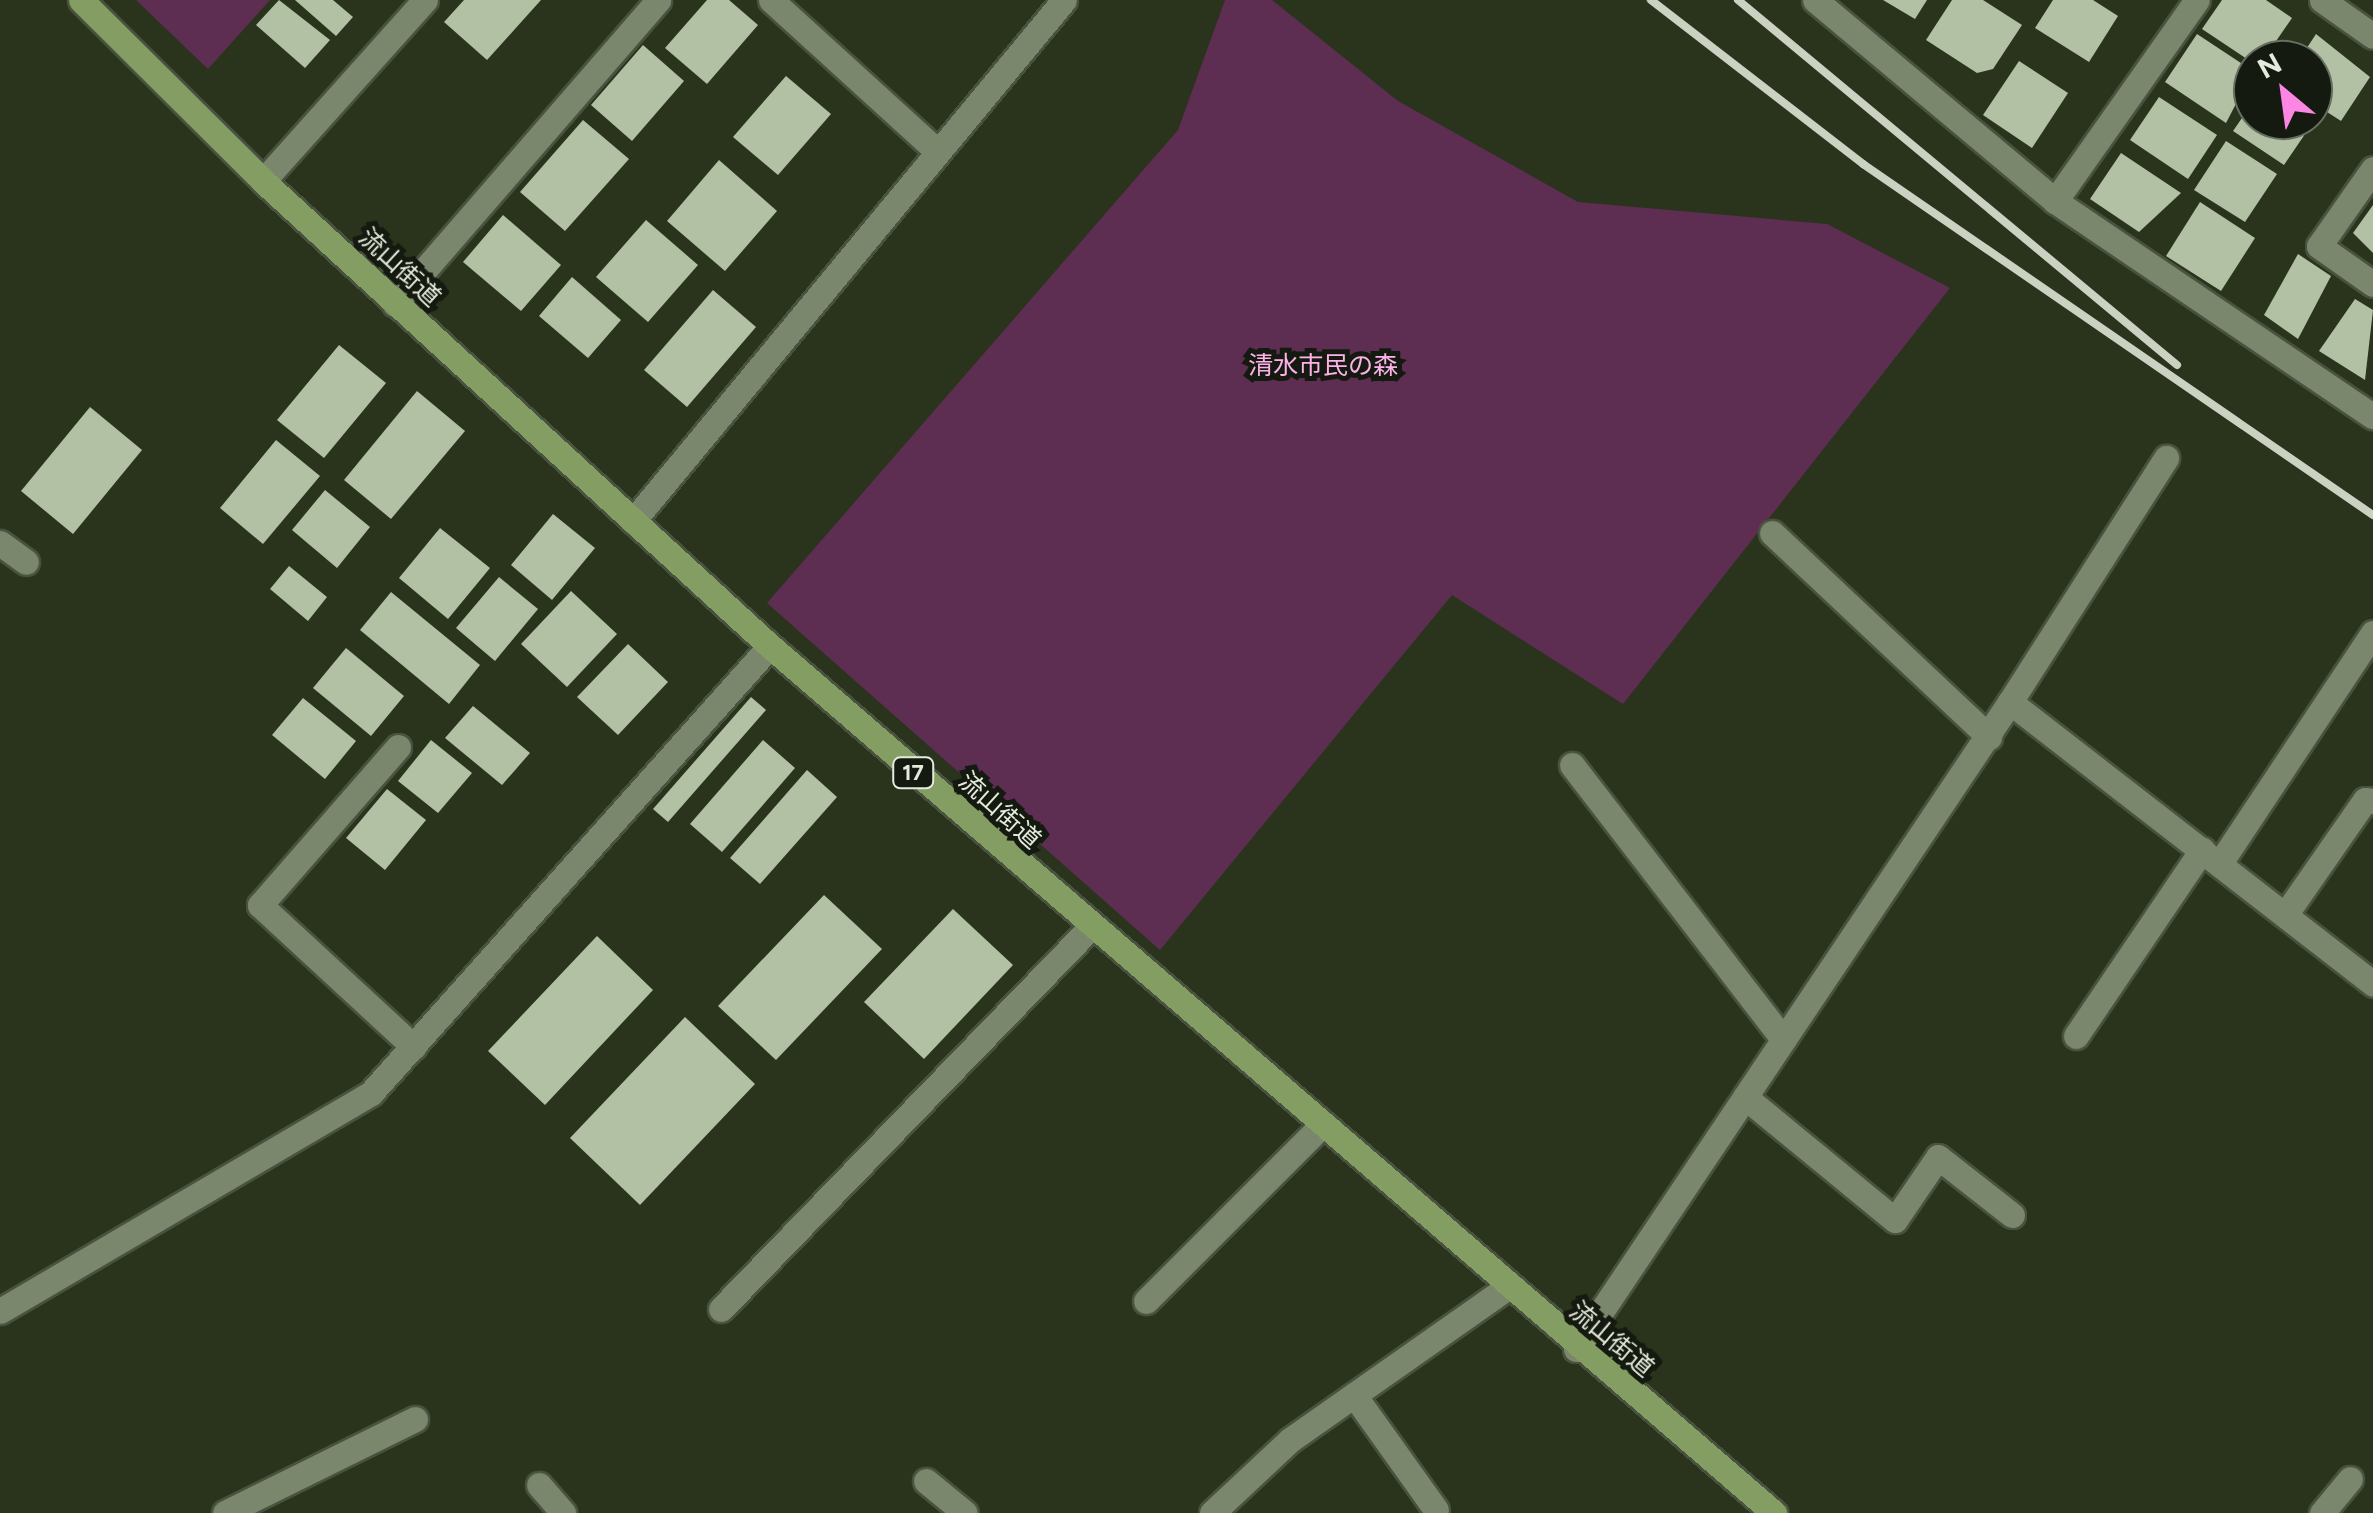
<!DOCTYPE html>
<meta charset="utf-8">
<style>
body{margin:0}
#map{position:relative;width:2373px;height:1513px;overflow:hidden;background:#2a341d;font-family:Figtree,"Noto Sans JP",sans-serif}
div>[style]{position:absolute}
.green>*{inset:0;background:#5d2d52}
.building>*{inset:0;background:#b2c0a4}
.roads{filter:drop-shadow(2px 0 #49523e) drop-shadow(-2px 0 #49523e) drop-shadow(0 2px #49523e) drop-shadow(0 -2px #49523e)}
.minor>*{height:25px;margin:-12.5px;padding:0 12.5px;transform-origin:12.5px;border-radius:12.5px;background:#7a876c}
.major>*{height:25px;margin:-12.5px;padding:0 12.5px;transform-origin:12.5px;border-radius:12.5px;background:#839d62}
.rail>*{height:8px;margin:-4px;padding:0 4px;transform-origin:4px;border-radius:4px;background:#cbd2c2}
span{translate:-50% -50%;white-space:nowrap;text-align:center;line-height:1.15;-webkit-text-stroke:10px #151a10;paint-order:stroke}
.shield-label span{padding:2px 8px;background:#151a10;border:2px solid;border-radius:8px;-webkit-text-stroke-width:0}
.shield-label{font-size:22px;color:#e4ebdc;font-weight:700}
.street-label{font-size:25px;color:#e4ebdc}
.park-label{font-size:25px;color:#fcb1e9}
.north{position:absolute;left:2233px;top:40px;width:100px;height:100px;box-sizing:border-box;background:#151a10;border:2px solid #686e62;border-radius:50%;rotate:331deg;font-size:28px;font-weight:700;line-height:40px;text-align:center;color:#e4ebdc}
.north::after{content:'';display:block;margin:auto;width:35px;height:45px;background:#fc86e3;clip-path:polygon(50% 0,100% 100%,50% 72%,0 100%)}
</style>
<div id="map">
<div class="green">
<div style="clip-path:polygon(136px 0,270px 0,208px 69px)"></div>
<div style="clip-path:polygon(1225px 0,1272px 0,1398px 101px,1578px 202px,1827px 224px,1950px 288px,1623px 704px,1452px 595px,1160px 950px,767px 603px,1178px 130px)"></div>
</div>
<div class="building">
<div style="clip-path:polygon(279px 0,330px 40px,305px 68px,256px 25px)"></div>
<div style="clip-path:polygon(295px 0,333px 0,353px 17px,336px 36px)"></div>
<div style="clip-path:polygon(464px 0,541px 0,487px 60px,444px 22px)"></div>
<div style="clip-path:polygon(707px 0,729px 0,758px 25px,707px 84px,665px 48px)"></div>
<div style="clip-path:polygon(1883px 0,1927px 0,1915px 19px)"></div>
<div style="clip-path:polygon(1952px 0,1983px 0,2022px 25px,1993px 69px,1977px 73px,1926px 40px)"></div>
<div style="clip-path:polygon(2053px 0,2093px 0,2118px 16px,2089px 62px,2035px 28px)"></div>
<div style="clip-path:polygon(2222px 0,2266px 0,2292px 18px,2263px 60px,2253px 63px,2202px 29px)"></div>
<div style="clip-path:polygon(2197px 34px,2253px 71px,2226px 123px,2165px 82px)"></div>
<div style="clip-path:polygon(2316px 34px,2370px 77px,2341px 121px,2313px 103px,2313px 60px,2299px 60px)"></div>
<div style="clip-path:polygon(643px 45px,684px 81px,632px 141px,591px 105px)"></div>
<div style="clip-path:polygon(2019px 61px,2068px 93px,2032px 148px,1983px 115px)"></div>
<div style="clip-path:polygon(786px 76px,831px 114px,778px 175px,733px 137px)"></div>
<div style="clip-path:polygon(2159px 97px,2217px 135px,2188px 179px,2130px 140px)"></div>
<div style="clip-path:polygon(2253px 102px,2253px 120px,2318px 115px,2284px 165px,2233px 131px)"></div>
<div style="clip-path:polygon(583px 120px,629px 159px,565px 231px,520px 192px)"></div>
<div style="clip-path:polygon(2226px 141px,2277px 174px,2245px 222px,2194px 190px)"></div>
<div style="clip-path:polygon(2121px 153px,2181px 193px,2139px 232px,2090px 199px)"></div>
<div style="clip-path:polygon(719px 160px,777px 211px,725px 271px,667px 221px)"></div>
<div style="clip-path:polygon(2200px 202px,2255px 238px,2221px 291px,2166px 256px)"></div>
<div style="clip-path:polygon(2373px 205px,2373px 253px,2353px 233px)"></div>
<div style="clip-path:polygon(503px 215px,561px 265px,521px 311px,463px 262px)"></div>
<div style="clip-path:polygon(646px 220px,698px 265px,648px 322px,596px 277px)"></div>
<div style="clip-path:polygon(2298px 254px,2331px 276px,2298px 339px,2264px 315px)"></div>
<div style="clip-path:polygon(572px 277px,621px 320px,588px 358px,539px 316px)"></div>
<div style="clip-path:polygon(713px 290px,756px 327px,687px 407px,644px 370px)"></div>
<div style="clip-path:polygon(2355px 299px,2373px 310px,2365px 380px,2319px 351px)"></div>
<div style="clip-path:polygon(339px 345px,386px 383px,324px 458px,277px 420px)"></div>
<div style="clip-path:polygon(417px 391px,465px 431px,391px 519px,344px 480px)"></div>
<div style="clip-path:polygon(90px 407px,142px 450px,73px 534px,21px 491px)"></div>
<div style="clip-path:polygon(276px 440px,320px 476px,263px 544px,220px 508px)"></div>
<div style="clip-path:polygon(325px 490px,370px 527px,337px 568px,292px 530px)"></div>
<div style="clip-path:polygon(553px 514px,595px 548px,552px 600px,511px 565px)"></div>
<div style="clip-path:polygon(440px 528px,490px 568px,448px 619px,399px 578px)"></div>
<div style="clip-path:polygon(289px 566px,327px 597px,308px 621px,270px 589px)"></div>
<div style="clip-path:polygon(499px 577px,538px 609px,495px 661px,456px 628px)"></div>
<div style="clip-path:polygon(571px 591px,617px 634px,567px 687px,521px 644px)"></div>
<div style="clip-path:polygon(391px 592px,480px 665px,449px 704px,360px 630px)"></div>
<div style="clip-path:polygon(628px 644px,668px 682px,618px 735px,577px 697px)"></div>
<div style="clip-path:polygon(346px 648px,404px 696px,371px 736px,313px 688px)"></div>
<div style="clip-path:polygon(751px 697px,766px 710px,668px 822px,653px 809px)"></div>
<div style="clip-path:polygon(303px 698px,356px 741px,325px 779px,272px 735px)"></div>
<div style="clip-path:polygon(473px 706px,530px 753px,502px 785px,445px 738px)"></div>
<div style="clip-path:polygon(431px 740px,472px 773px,438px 813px,398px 781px)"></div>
<div style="clip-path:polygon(763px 740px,795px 768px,722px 852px,690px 824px)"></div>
<div style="clip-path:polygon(807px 770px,837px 797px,760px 884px,730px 858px)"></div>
<div style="clip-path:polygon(387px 789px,426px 820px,385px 870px,346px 838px)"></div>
<div style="clip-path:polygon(824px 895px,882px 949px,776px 1060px,718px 1006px)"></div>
<div style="clip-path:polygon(953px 909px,1013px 965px,924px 1059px,864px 1002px)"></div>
<div style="clip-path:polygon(597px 936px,653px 990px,545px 1105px,488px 1051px)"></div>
<div style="clip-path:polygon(685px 1017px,755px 1084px,640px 1205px,570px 1138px)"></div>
</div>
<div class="roads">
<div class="minor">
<div style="left:771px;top:0;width:223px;rotate:42.3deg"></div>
<div style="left:1815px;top:0;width:313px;rotate:39.9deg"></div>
<div style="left:2055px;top:201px;width:384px;rotate:34.1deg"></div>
<div style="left:2322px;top:0;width:62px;rotate:35.2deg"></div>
<div style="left:2373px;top:169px;width:94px;rotate:125deg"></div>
<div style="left:2319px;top:246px;width:66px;rotate:35.1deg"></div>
<div style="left:263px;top:181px;width:243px;rotate:-48.2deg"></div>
<div style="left:2055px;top:201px;width:246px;rotate:-54.8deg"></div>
<div style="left:395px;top:304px;width:402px;rotate:-49.1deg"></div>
<div style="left:633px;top:521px;width:676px;rotate:-50.4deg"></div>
<div style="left:1772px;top:533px;width:298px;rotate:43.2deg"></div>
<div style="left:0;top:543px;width:32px;rotate:36deg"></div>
<div style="left:2010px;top:702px;width:290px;rotate:-57.4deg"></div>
<div style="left:398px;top:747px;width:210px;rotate:131.1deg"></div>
<div style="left:260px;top:905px;width:209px;rotate:42.7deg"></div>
<div style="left:1572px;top:765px;width:346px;rotate:52.4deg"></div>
<div style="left:2220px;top:863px;width:276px;rotate:-56.4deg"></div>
<div style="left:2285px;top:915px;width:140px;rotate:-55.2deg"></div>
<div style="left:2365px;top:800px;width:8px;rotate:7deg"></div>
<div style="left:2076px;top:1036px;width:225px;rotate:-55.9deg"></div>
<div style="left:1745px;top:1097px;width:194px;rotate:39.4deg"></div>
<div style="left:1895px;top:1220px;width:76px;rotate:-55.7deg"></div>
<div style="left:1938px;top:1157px;width:94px;rotate:38.1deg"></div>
<div style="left:1146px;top:1301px;width:245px;rotate:-45deg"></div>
<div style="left:721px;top:1309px;width:529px;rotate:-45.92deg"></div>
<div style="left:0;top:1311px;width:430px;rotate:-30.4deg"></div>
<div style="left:371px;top:1093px;width:599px;rotate:-48.25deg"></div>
<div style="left:1576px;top:1349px;width:779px;rotate:-56.15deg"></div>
<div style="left:2010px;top:702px;width:460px;rotate:37.8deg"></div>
<div style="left:1354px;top:1395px;width:141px;rotate:54.5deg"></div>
<div style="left:926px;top:1481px;width:50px;rotate:39.4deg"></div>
<div style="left:539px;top:1485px;width:37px;rotate:49deg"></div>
<div style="left:225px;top:1513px;width:212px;rotate:-26.3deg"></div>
<div style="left:1212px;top:1513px;width:107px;rotate:-43.1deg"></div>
<div style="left:1290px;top:1440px;width:264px;rotate:-35.1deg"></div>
<div style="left:2322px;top:1513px;width:44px;rotate:-50.5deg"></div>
</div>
<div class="major">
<div style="left:81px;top:0;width:257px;rotate:44.8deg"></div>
<div style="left:263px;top:181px;width:688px;rotate:42.53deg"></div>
<div style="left:770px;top:646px;width:1327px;rotate:40.81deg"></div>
</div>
</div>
<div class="rail">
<div style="left:1651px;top:0;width:268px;rotate:37.7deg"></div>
<div style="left:1863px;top:164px;width:619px;rotate:34.54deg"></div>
<div style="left:1738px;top:0;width:571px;rotate:39.74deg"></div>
</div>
<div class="shield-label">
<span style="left:913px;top:773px">17</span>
</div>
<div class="street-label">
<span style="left:400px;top:267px;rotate:43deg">流山街道</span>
<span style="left:1000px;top:810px;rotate:42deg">流山街道</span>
<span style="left:1612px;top:1339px;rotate:40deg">流山街道</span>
</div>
<div class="park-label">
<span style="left:1323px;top:365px">清水市民の森</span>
</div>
<div class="north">N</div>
</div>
